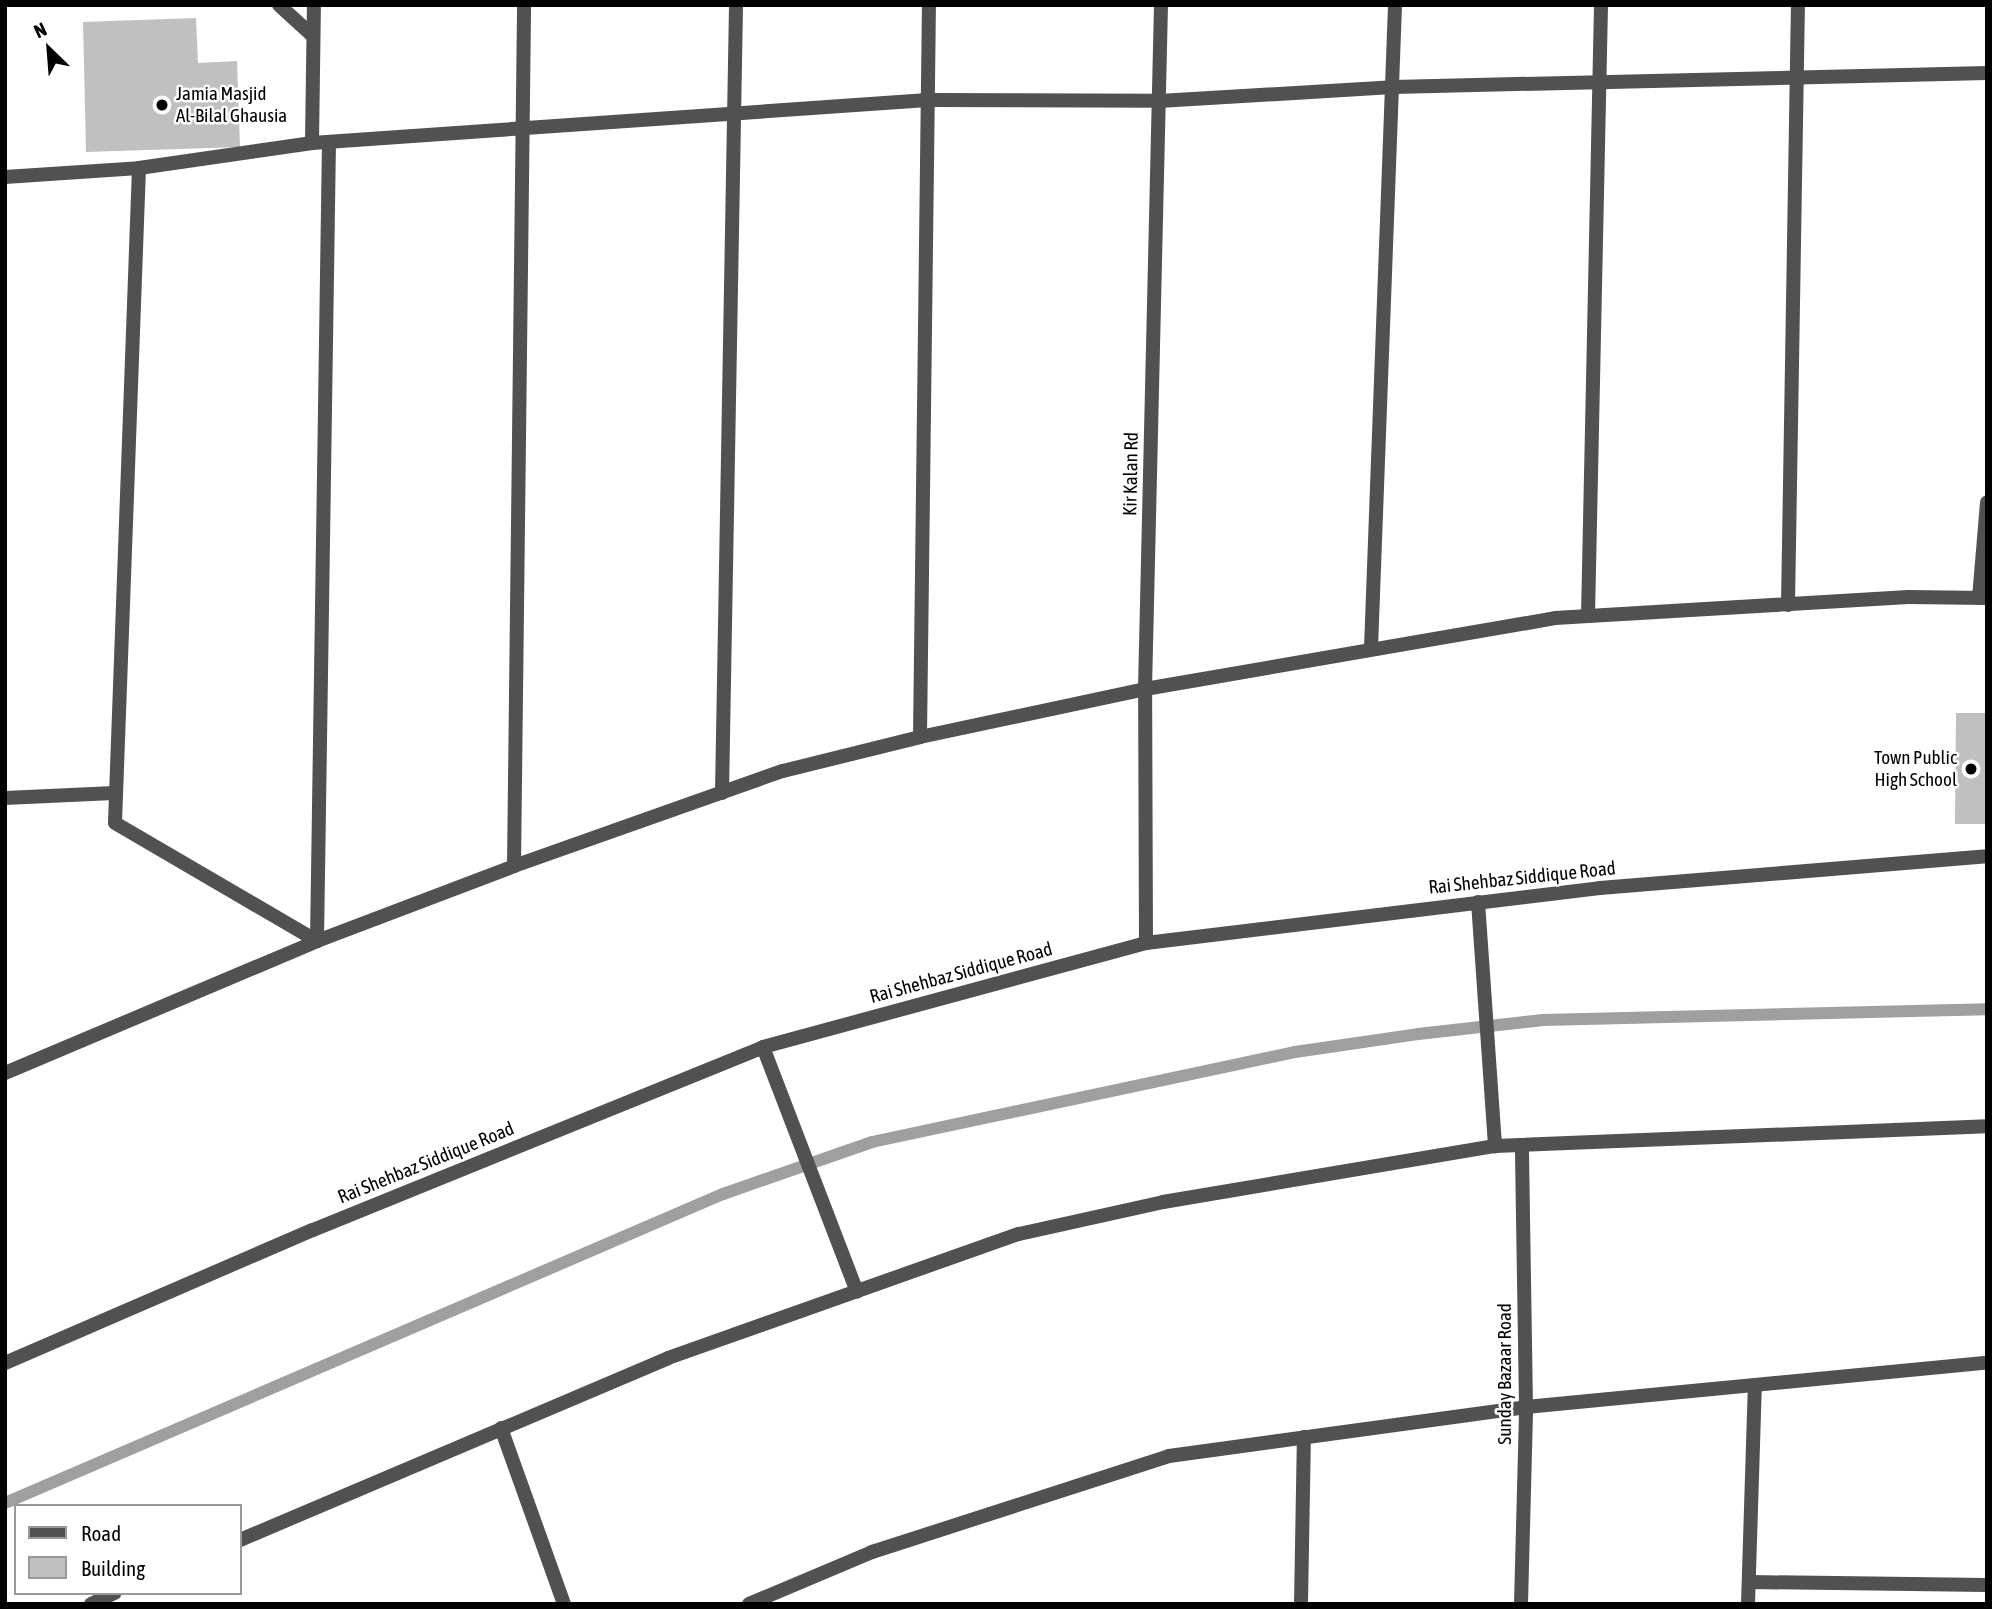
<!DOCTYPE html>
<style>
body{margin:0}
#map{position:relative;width:1992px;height:1609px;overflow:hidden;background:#fff;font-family:"Asap Condensed",sans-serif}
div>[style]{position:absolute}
.stream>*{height:12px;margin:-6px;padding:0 6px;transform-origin:6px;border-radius:6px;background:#9f9f9f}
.building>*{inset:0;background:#c0c0c0}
.minor>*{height:14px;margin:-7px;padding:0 7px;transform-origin:7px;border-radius:7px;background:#515151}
.tertiary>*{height:14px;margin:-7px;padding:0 7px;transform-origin:7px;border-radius:7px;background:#515151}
.dots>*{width:19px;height:19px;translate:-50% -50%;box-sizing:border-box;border:4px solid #fff;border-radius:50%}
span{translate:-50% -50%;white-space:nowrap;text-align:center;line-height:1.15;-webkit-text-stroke:5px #fff;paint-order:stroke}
.poi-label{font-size:19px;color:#000}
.left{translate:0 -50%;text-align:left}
.right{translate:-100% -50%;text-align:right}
.street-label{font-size:19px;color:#000}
.frame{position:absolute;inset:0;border:7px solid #000;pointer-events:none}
.legend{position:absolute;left:14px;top:1504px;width:228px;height:91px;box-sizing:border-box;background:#fff;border:2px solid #999;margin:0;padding:9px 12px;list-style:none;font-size:21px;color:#000}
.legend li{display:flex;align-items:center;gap:14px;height:35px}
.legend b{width:35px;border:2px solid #999}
.north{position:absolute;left:14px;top:14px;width:70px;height:70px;-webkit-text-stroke:5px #fff;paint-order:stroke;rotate:335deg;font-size:19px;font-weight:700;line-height:28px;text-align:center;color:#000}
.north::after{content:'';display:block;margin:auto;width:24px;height:32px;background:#000;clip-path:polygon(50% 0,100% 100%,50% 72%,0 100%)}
</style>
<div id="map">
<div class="stream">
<div style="left:5px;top:1503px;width:782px;rotate:-23.29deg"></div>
<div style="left:723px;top:1194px;width:158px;rotate:-19.2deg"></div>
<div style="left:872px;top:1142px;width:432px;rotate:-12deg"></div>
<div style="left:1295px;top:1052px;width:124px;rotate:-8.3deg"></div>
<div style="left:1418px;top:1034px;width:126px;rotate:-6.4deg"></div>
<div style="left:1543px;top:1020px;width:444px;rotate:-1.4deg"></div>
</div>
<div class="building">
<div style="clip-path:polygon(196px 18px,198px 63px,237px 61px,240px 147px,86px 152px,83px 22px)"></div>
<div style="clip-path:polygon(1956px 713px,1987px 713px,1987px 824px,1955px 824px)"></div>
</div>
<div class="minor">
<div style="left:279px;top:5px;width:46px;rotate:42.4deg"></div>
<div style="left:312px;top:143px;width:138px;rotate:-89.2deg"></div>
<div style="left:139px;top:168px;width:655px;rotate:92.1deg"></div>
<div style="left:115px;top:823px;width:234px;rotate:30.3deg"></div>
<div style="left:317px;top:941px;width:799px;rotate:-89.14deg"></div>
<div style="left:5px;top:177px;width:134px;rotate:-3.8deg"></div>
<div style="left:139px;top:168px;width:175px;rotate:-8.2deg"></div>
<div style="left:312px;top:143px;width:617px;rotate:-4deg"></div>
<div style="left:927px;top:100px;width:232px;rotate:0.2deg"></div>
<div style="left:1159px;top:101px;width:234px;rotate:-3.4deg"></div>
<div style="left:1393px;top:87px;width:594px;rotate:-1.35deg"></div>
<div style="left:1979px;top:598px;width:96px;rotate:-85.2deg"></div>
<div style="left:1788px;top:605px;width:600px;rotate:-89.05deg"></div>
<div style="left:1588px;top:616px;width:611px;rotate:-88.78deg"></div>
<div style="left:1371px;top:648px;width:643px;rotate:-87.86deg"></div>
<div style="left:920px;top:737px;width:732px;rotate:-89.3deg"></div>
<div style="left:722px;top:793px;width:788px;rotate:-88.98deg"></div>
<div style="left:5px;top:798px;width:109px;rotate:-2.6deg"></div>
<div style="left:514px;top:866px;width:861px;rotate:-89.33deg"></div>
<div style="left:1478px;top:902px;width:245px;rotate:86deg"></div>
<div style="left:1146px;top:943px;width:254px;rotate:-90.2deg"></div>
<div style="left:1145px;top:689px;width:684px;rotate:-88.66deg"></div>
<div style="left:763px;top:1047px;width:262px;rotate:69deg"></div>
<div style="left:5px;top:1073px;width:339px;rotate:-22.9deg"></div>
<div style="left:317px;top:941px;width:211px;rotate:-20.8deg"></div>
<div style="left:514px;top:866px;width:285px;rotate:-19.5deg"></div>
<div style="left:783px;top:771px;width:141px;rotate:-13.9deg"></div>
<div style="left:920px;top:737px;width:230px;rotate:-12deg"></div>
<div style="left:1145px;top:689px;width:416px;rotate:-9.8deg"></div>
<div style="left:1555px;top:618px;width:354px;rotate:-3.4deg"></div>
<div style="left:1908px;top:597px;width:79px;rotate:0.7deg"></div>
<div style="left:501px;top:1428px;width:187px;rotate:70.3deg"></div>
<div style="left:240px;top:1540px;width:465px;rotate:-23deg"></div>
<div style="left:668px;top:1358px;width:372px;rotate:-19.5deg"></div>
<div style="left:1019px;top:1234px;width:148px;rotate:-12.5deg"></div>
<div style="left:1163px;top:1202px;width:337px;rotate:-9.6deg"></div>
<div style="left:1495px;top:1146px;width:492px;rotate:-2.3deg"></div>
<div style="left:1749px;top:1582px;width:238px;rotate:0.7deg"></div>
<div style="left:91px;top:1604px;width:26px;rotate:-25deg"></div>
<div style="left:749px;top:1604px;width:134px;rotate:-22.9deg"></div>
<div style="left:872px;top:1552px;width:312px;rotate:-17.9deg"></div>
<div style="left:1169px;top:1456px;width:360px;rotate:-7.8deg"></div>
<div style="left:1526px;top:1407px;width:463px;rotate:-5.5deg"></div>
<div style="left:1301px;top:1604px;width:167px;rotate:-89deg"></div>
<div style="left:1748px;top:1604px;width:218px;rotate:-88.2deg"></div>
</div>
<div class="tertiary">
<div style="left:5px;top:1363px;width:335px;rotate:-23.4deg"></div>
<div style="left:313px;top:1230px;width:486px;rotate:-22.1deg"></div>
<div style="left:763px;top:1047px;width:397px;rotate:-15.2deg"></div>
<div style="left:1146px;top:943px;width:457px;rotate:-6.9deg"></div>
<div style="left:1600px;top:888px;width:388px;rotate:-4.7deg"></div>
<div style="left:1521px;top:1604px;width:197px;rotate:-88.5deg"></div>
<div style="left:1526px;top:1407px;width:262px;rotate:-90.9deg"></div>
</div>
<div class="dots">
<div style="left:162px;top:105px;background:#000"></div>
<div style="left:1971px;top:769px;background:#000"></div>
</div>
<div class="poi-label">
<span class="left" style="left:176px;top:105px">Jamia Masjid<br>Al-Bilal Ghausia</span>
<span class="right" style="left:1957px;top:769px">Town Public<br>High School</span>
</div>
<div class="street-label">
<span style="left:1131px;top:474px;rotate:-89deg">Kir Kalan Rd</span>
<span style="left:1522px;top:878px;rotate:-6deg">Rai Shehbaz Siddique Road</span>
<span style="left:961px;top:973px;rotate:-15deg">Rai Shehbaz Siddique Road</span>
<span style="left:426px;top:1163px;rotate:-22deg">Rai Shehbaz Siddique Road</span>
<span style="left:1505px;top:1374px;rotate:-90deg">Sunday Bazaar Road</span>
</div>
<div class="frame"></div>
<ul class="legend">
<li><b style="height:9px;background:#515151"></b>Road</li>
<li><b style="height:19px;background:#c0c0c0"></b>Building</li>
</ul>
<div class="north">N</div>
</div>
